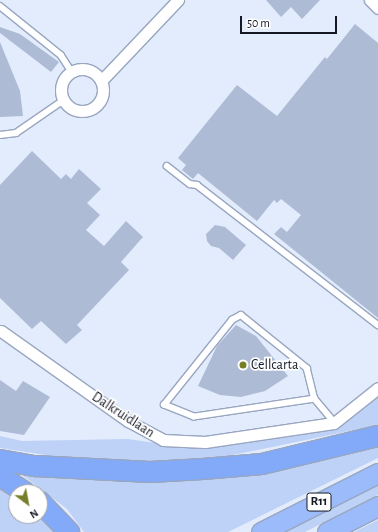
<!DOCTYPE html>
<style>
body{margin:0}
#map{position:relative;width:378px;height:532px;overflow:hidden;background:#e3ecfd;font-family:"Alegreya Sans",sans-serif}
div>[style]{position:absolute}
.green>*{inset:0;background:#bed1f6}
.building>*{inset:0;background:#adbbd5}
.roads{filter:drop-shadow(1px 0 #98a6c0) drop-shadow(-1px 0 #98a6c0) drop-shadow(0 1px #98a6c0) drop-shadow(0 -1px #98a6c0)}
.service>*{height:5.5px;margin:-2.75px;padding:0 2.75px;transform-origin:2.75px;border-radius:2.75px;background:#fff}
.minor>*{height:11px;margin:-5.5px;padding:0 5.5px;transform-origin:5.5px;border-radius:5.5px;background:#fff}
.minor>.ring{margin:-5.5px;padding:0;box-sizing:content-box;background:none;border:11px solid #fff;border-radius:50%}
.trunk>*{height:19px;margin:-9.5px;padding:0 9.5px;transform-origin:9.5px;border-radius:9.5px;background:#9cbbfa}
.motorway>*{height:20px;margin:-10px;padding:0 10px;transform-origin:10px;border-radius:10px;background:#83aaf8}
.dots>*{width:11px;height:11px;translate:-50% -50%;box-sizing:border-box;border:2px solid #fff;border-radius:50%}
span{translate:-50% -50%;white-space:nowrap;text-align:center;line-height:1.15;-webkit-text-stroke:3.5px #fff;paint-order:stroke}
.shield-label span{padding:1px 3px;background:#fff;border:1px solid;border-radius:3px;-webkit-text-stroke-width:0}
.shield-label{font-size:13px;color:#141923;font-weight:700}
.poi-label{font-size:14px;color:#141923}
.left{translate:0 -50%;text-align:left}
.street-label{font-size:14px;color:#141923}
.north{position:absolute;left:8px;top:484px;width:40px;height:40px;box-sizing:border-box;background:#fff;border:1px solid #a1a3a7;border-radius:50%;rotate:148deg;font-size:11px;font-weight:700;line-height:16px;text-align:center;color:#141923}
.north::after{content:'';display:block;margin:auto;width:14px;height:18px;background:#777e28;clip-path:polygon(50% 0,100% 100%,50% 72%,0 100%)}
.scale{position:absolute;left:240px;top:16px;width:97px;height:18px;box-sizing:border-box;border:2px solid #141923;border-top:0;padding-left:5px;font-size:12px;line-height:14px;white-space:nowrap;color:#141923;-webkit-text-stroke:3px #fff;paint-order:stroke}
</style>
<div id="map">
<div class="green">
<div style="clip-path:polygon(378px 397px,378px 425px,228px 456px,192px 461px,141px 462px,79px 460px,0 448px,0 436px,22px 441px,128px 439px,169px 445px,342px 422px,355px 416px)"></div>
<div style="clip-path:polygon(378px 444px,378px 458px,228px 532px,84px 532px,67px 509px,18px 472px,116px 480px)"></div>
<div style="clip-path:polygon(378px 483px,378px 495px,305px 532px,283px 532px)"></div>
<div style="clip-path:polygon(0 486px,16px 496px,16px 516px,40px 516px,61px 532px,0 532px)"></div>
<div style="clip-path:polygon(378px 520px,378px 532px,354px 532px)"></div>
</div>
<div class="building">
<div style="clip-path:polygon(266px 0,320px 0,302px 19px,291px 7px,281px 17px)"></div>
<div style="clip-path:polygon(355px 24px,378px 43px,378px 318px,274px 234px,281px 227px,287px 232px,301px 215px,281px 199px,277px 203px,274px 200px,257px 221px,198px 173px,193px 179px,182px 170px,186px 165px,178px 158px,237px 85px,277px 116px,325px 57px,327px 59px)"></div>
<div style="clip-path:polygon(0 27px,20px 34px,59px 62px,51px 72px,0 33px)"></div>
<div style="clip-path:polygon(0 42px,20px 91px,23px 116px,0 117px)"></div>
<div style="clip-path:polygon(32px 151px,61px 179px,66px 174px,71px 179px,79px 169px,101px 189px,87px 203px,100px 215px,86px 230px,104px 246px,126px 221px,143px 237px,121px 262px,129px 270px,77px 325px,82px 330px,66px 344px,41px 321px,32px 329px,0 298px,0 185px)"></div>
<div style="clip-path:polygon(215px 225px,225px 227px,246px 245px,233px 260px,219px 248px,211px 246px,207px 241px,206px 234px)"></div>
<div style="clip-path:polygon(236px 325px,256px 336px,288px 376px,265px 391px,241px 397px,220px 395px,198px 386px,217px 346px)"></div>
<div style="clip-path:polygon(0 380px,16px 391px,23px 381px,50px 397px,24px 435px,0 431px)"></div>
</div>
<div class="roads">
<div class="service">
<div style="left:0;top:6px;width:78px;rotate:38.8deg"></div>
<div style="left:61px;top:55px;width:20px;rotate:57deg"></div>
<div style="left:0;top:135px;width:16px;rotate:-7deg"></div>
<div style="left:16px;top:133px;width:58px;rotate:-34.5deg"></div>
<div style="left:167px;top:166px;width:29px;rotate:38deg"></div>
<div style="left:190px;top:184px;width:7px;rotate:8deg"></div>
<div style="left:197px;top:185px;width:229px;rotate:37.7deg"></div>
<div style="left:315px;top:399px;width:122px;rotate:171.5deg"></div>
<div style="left:194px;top:417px;width:32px;rotate:-158deg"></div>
<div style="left:164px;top:405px;width:109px;rotate:-51.3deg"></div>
<div style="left:232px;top:320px;width:10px;rotate:-29deg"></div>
<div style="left:241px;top:315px;width:85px;rotate:38.8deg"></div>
<div style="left:307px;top:368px;width:32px;rotate:76deg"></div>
<div style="left:315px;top:399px;width:30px;rotate:50deg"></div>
</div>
<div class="minor">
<div style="left:370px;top:0;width:11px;rotate:45deg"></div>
<div class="ring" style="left:61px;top:69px;width:31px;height:31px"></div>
<div style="left:101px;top:81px;width:112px;rotate:-46.5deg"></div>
<div style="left:1px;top:331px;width:156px;rotate:35.3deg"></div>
<div style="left:128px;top:421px;width:40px;rotate:28deg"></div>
<div style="left:163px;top:440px;width:42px;rotate:2.7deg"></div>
<div style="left:205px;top:442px;width:130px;rotate:-8.4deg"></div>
<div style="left:334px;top:423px;width:56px;rotate:-38.5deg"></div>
</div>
<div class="trunk">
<div style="left:261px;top:532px;width:131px;rotate:-26.8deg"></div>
<div style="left:327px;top:532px;width:57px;rotate:-27deg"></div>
</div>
<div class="motorway">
<div style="left:0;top:460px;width:36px;rotate:10deg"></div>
<div style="left:35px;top:466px;width:115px;rotate:3deg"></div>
<div style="left:150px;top:472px;width:53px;rotate:-3.2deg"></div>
<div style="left:203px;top:469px;width:59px;rotate:-4.8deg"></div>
<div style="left:262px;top:464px;width:119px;rotate:-13.6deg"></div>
<div style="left:0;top:476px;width:30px;rotate:33deg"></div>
<div style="left:40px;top:502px;width:42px;rotate:46deg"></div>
</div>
</div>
<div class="dots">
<div style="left:243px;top:365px;background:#777e28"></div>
</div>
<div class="shield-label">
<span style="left:319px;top:502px">R11</span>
</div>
<div class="poi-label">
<span class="left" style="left:251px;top:365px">Cellcarta</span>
</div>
<div class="street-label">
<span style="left:123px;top:415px;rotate:33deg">Dalkruidlaan</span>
</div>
<div class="north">N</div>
<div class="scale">50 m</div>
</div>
